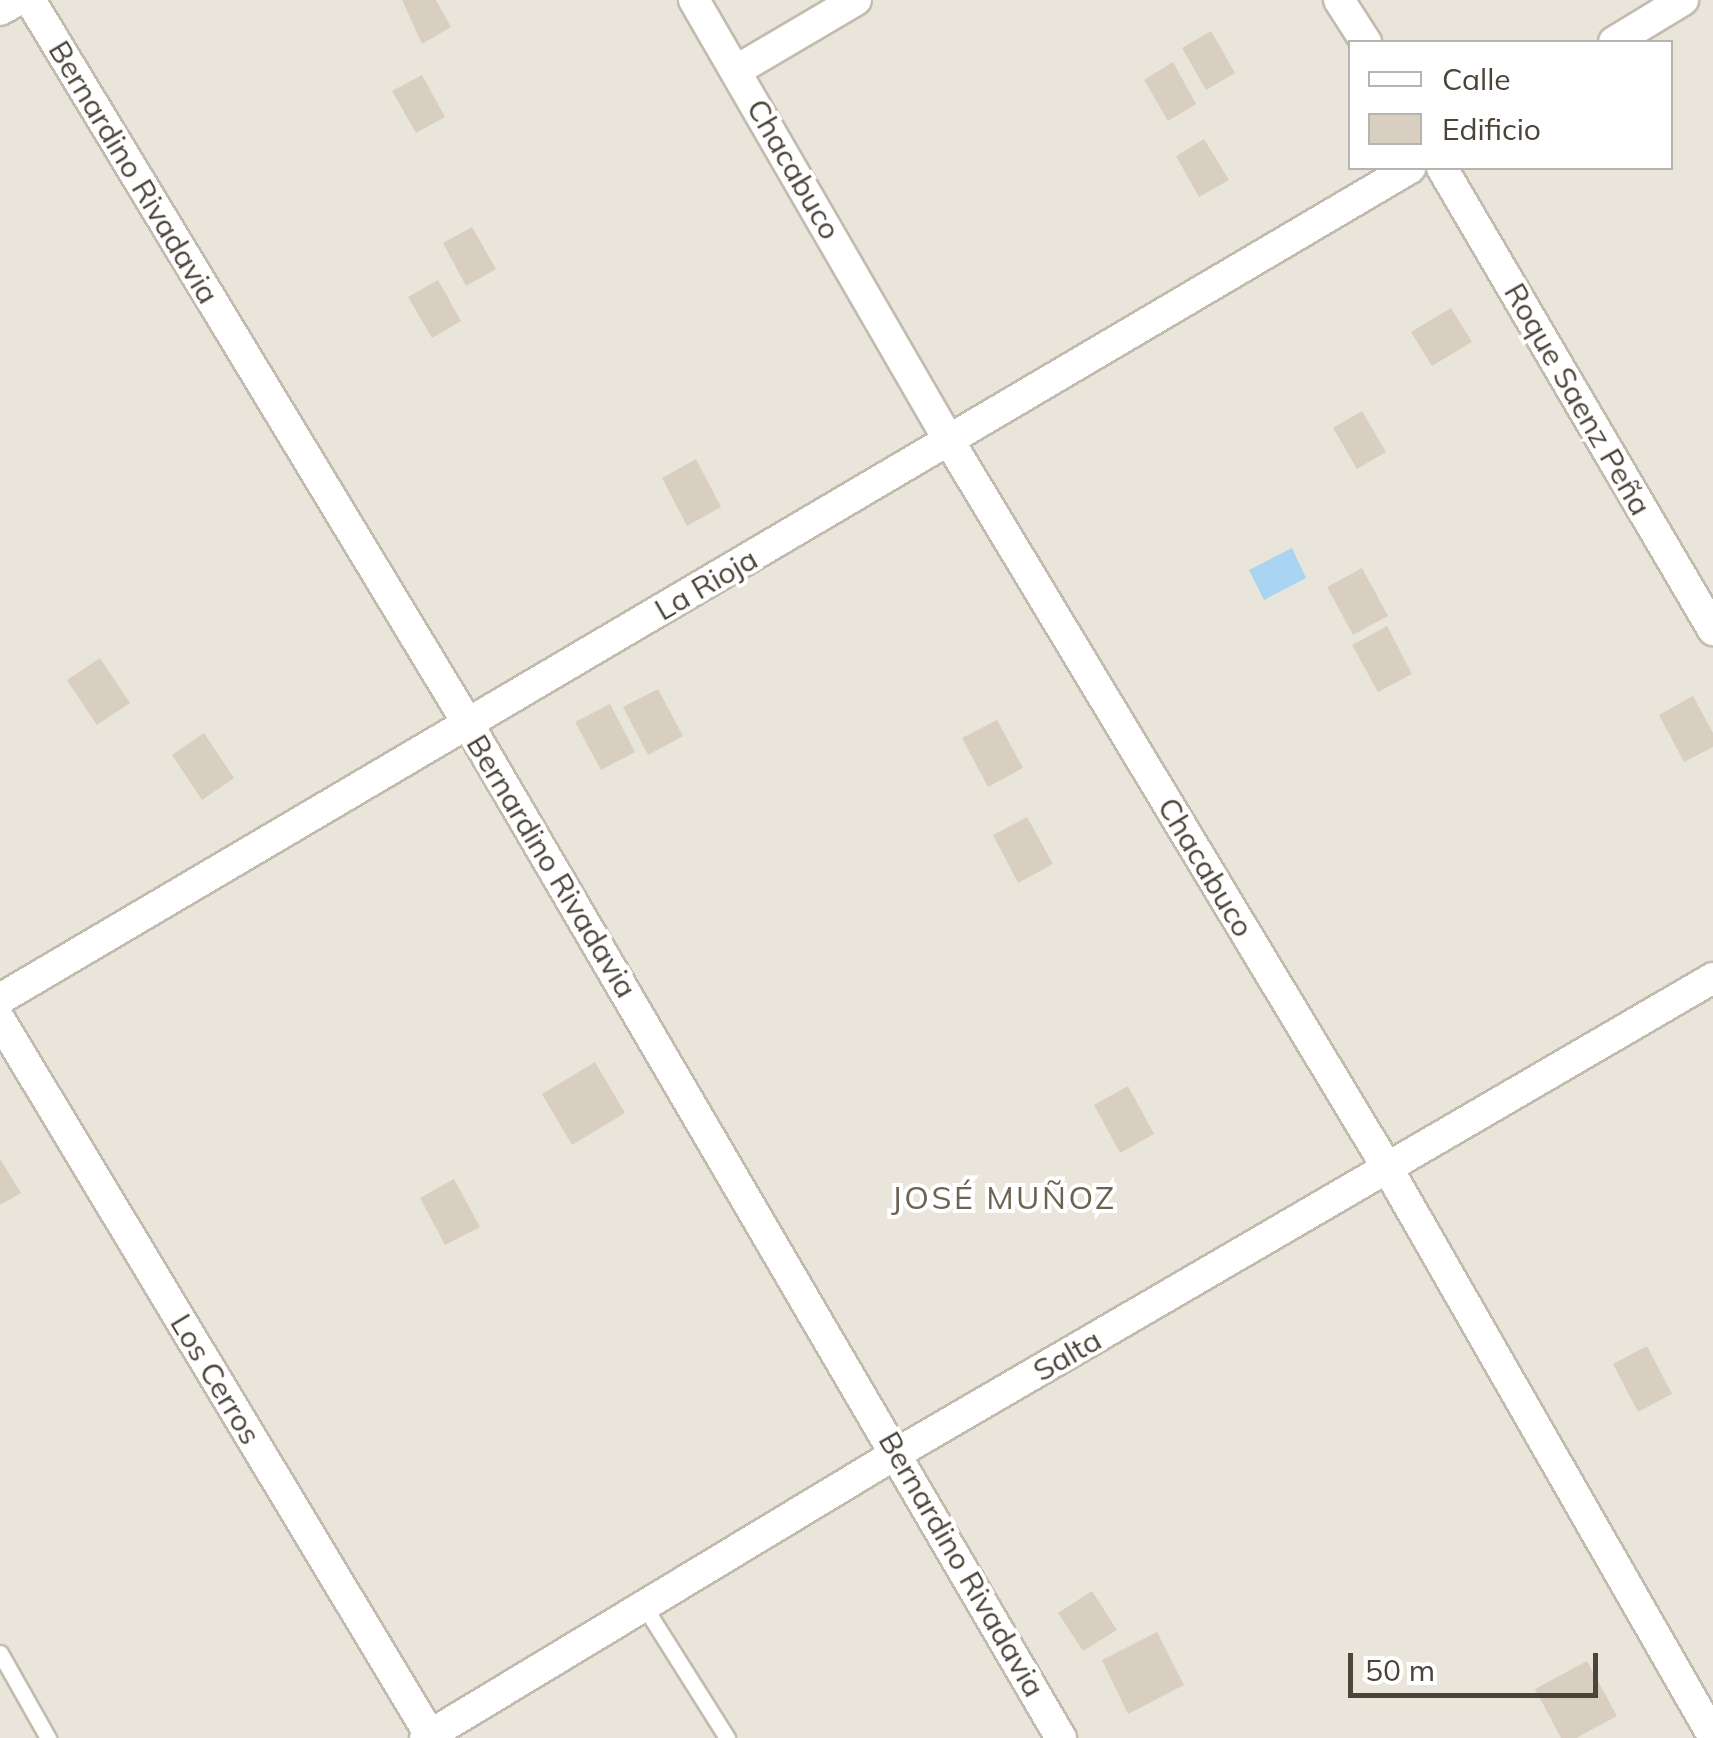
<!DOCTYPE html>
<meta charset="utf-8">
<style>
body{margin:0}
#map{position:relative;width:1713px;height:1738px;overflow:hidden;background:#f6f3ec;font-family:Mulish,sans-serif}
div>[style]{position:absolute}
.residential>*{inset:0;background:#eae5da}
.water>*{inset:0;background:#a9d4f2}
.building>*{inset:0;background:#d8cfc1}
.roads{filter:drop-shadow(2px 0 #c2bbae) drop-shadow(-2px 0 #c2bbae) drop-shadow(0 2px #c2bbae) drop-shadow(0 -2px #c2bbae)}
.lane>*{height:15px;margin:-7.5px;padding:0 7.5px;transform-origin:7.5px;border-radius:7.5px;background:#fff}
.street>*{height:30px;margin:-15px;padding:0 15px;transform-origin:15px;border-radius:15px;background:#fff}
span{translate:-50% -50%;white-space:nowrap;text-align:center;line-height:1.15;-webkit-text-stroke:8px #fff;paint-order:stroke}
.street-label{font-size:30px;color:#4b4439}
.neighbourhood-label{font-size:32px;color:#6e6250;letter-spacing:2.5px}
.legend{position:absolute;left:1348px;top:40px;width:325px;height:130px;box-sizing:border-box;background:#fff;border:2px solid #b7b4b0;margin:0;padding:12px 18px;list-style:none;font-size:30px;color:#4b4439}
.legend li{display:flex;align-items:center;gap:20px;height:50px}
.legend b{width:50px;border:2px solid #b7b4b0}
.scale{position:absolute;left:1348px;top:1653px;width:250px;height:45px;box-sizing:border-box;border:5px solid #4b4439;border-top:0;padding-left:12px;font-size:30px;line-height:35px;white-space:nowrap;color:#4b4439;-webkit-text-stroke:8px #fff;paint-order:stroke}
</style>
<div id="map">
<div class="residential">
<div style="clip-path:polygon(evenodd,0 0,1713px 0,1713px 1738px,0 1738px,0 0,1350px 42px,1670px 42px,1670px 168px,1350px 168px,1350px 42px)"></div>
</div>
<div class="water">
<div style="clip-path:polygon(1292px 548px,1306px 578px,1264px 600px,1249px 570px)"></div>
</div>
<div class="building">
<div style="clip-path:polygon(402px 0,436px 0,451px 27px,422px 44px)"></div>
<div style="clip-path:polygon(1211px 31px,1235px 73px,1206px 90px,1182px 48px)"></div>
<div style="clip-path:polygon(1173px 62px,1196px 104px,1168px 121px,1144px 80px)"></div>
<div style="clip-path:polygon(422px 75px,445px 117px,416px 133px,392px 91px)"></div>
<div style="clip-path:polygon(1204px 139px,1229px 180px,1199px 197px,1176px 156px)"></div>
<div style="clip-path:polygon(472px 227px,496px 269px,466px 286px,443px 243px)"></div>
<div style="clip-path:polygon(438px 280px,461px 321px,432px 338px,408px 297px)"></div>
<div style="clip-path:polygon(1451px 308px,1472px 342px,1432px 366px,1411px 332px)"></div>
<div style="clip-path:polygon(1362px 411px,1386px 452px,1357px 469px,1333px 428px)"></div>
<div style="clip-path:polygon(696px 459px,721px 507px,687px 526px,662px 478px)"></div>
<div style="clip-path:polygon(1362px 568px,1388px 616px,1353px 635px,1327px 587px)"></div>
<div style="clip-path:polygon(1387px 626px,1412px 674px,1378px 692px,1352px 645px)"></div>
<div style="clip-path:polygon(100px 658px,130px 703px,97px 725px,67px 680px)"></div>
<div style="clip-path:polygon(658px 689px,683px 736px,648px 755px,623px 707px)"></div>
<div style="clip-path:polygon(1693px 696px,1713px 733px,1713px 747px,1684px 762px,1659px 715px)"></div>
<div style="clip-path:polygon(610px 704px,635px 752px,601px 770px,575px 722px)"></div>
<div style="clip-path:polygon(997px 720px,1023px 768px,988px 787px,962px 738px)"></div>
<div style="clip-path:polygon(204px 733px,234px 778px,202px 800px,172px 755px)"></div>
<div style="clip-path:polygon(1027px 817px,1053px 864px,1018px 883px,993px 835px)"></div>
<div style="clip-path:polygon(595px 1062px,625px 1113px,572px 1145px,542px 1094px)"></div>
<div style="clip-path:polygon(1128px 1086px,1154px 1134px,1120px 1153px,1094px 1105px)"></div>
<div style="clip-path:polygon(0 1159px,21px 1193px,0 1205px)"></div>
<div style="clip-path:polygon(454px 1179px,480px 1227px,445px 1245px,420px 1198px)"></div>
<div style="clip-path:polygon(1647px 1346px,1672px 1394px,1638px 1412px,1613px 1364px)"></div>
<div style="clip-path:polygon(1092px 1591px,1117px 1630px,1083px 1651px,1058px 1613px)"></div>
<div style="clip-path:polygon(1157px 1632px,1184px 1685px,1128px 1714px,1102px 1660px)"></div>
<div style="clip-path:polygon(1587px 1661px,1617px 1716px,1576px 1738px,1561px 1738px,1535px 1689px)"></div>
</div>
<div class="roads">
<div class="lane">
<div style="left:644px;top:1606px;width:156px;rotate:57.8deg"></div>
<div style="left:0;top:1653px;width:98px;rotate:60.5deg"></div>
</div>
<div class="street">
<div style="left:30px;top:0;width:844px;rotate:58.82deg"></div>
<div style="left:467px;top:722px;width:1177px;rotate:59.69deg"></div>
<div style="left:694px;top:0;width:513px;rotate:59.94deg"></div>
<div style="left:951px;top:444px;width:847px;rotate:58.92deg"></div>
<div style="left:1388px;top:1169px;width:654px;rotate:60.18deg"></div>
<div style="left:1339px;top:0;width:50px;rotate:57.3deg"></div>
<div style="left:0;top:10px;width:21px;rotate:-29deg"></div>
<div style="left:1614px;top:42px;width:81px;rotate:-31.3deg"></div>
<div style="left:737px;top:70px;width:138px;rotate:-30.5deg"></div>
<div style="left:1442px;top:168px;width:536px;rotate:59.6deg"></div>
<div style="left:0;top:999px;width:1637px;rotate:-30.51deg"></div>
<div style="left:0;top:1020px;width:838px;rotate:58.97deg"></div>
<div style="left:425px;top:1738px;width:554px;rotate:-31.11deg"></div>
<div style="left:899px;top:1452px;width:942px;rotate:-30.21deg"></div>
</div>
</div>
<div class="street-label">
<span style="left:794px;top:169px;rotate:60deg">Chacabuco</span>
<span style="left:134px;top:172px;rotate:59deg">Bernardino Rivadavia</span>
<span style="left:1578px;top:399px;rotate:60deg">Roque Saenz Peña</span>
<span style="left:706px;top:584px;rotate:-30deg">La Rioja</span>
<span style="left:552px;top:866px;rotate:59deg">Bernardino Rivadavia</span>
<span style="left:1206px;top:867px;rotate:59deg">Chacabuco</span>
<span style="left:1067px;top:1355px;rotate:-30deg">Salta</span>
<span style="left:216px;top:1379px;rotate:59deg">Los Cerros</span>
<span style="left:962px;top:1564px;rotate:60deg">Bernardino Rivadavia</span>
</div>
<div class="neighbourhood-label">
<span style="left:1004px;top:1197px">JOSÉ MUÑOZ</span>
</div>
<ul class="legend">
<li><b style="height:12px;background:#fff"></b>Calle</li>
<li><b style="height:28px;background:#d8cfc1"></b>Edificio</li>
</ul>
<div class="scale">50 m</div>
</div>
